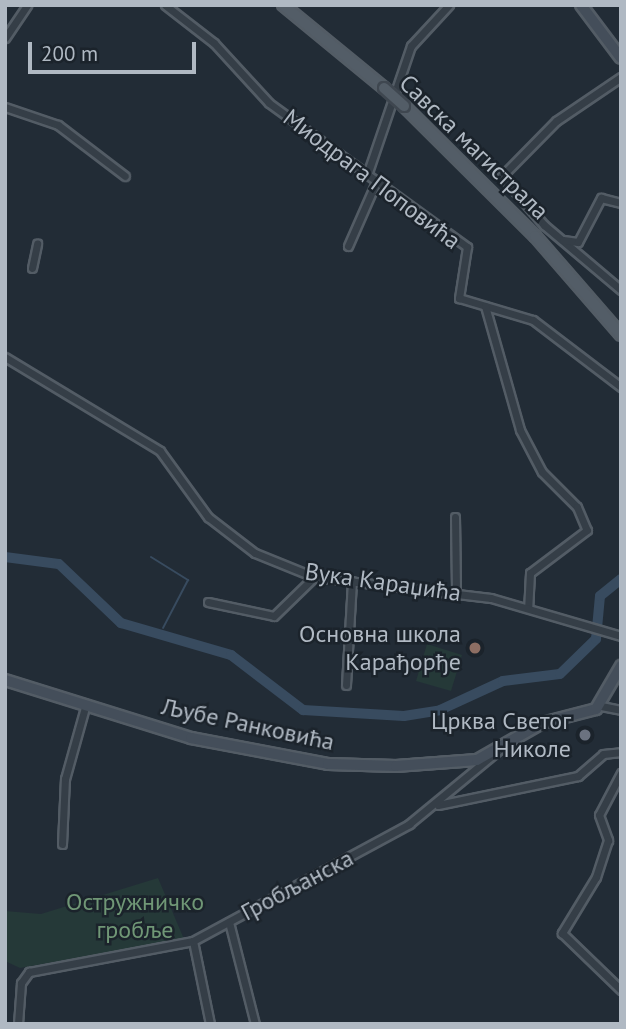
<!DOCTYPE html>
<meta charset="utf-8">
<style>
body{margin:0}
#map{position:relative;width:626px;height:1029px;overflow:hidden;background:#222c36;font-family:"PT Sans",sans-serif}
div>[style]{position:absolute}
.green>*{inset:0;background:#253938}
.stream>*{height:2px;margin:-1px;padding:0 1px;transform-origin:1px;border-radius:1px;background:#384b5f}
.river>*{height:10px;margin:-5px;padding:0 5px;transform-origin:5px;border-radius:5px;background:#384b5f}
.roads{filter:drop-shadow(2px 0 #535c65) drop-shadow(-2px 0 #535c65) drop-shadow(0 2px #535c65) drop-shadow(0 -2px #535c65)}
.street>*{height:7px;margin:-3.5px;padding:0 3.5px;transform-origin:3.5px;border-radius:3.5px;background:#353e47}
.secondary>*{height:10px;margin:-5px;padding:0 5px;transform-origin:5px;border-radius:5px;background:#444e5a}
.primary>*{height:10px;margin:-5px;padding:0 5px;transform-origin:5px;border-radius:5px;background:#535d67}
.bridges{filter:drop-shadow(2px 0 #3f4750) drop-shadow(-2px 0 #3f4750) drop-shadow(0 2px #3f4750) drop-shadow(0 -2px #3f4750)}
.primary-bridge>*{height:10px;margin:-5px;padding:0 5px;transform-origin:5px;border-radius:5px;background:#535d67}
.dots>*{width:19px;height:19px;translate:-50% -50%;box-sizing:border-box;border:4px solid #1b232b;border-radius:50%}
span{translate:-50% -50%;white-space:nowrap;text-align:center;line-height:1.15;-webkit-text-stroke:5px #1b232b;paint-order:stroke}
.street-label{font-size:24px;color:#b0b9c3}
.poi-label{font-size:24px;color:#b0b9c3}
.right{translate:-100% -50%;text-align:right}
.park-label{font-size:24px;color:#709776}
.frame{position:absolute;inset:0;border:7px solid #b0b9c3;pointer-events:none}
.scale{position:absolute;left:28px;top:42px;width:168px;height:32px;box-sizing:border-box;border:4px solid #b0b9c3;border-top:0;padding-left:9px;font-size:21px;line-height:24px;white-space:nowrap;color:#b0b9c3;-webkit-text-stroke:5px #1b232b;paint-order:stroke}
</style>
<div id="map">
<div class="green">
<div style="clip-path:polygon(427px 644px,462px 655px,451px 691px,416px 681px)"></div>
<div style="clip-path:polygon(158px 878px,184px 939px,20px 968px,5px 961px,5px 911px,41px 914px)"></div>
</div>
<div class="stream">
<div style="left:151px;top:557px;width:44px;rotate:31.9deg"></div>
<div style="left:188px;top:580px;width:54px;rotate:117.5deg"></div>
</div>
<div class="river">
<div style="left:5px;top:557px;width:54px;rotate:7.4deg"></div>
<div style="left:59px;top:564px;width:86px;rotate:43.6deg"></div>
<div style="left:121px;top:623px;width:115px;rotate:16.2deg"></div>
<div style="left:231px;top:655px;width:91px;rotate:37.4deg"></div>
<div style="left:303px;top:710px;width:101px;rotate:3.4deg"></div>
<div style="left:404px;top:716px;width:36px;rotate:-9deg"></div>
<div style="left:440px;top:710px;width:69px;rotate:-24.7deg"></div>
<div style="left:503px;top:681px;width:57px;rotate:-7deg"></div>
<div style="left:560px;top:674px;width:50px;rotate:-44.2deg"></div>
<div style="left:596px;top:639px;width:43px;rotate:-84.7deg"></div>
<div style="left:600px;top:596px;width:27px;rotate:-39deg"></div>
</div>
<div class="roads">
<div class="street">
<div style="left:165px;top:5px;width:62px;rotate:37.8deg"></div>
<div style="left:214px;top:43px;width:81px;rotate:47.5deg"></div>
<div style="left:269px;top:103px;width:245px;rotate:36deg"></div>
<div style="left:467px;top:247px;width:52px;rotate:98.9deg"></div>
<div style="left:459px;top:298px;width:77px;rotate:16.6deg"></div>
<div style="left:533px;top:320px;width:111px;rotate:37.3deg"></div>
<div style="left:5px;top:38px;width:40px;rotate:-56deg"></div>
<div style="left:621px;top:77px;width:78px;rotate:145.9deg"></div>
<div style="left:556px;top:121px;width:77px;rotate:134.5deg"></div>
<div style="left:502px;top:176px;width:65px;rotate:49.4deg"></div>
<div style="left:544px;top:225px;width:101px;rotate:40.2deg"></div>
<div style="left:5px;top:107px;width:56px;rotate:18.8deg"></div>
<div style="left:58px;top:125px;width:84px;rotate:37.3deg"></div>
<div style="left:368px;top:172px;width:133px;rotate:-71.2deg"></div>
<div style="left:411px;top:46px;width:56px;rotate:-47.2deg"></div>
<div style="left:563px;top:240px;width:15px;rotate:8deg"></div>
<div style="left:578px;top:242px;width:50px;rotate:-62.4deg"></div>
<div style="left:601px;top:198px;width:21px;rotate:14deg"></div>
<div style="left:348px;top:246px;width:72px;rotate:-66.3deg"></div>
<div style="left:32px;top:268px;width:25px;rotate:-78deg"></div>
<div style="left:485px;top:306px;width:129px;rotate:74.2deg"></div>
<div style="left:520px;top:430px;width:47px;rotate:62.4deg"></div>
<div style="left:542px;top:472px;width:49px;rotate:45deg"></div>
<div style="left:577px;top:507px;width:25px;rotate:67deg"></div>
<div style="left:587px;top:530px;width:71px;rotate:143deg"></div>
<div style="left:530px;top:573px;width:35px;rotate:93deg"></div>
<div style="left:5px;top:357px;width:181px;rotate:31.2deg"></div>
<div style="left:160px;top:451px;width:82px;rotate:54deg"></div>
<div style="left:208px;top:517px;width:59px;rotate:37.5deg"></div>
<div style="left:255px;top:553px;width:64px;rotate:22.1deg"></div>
<div style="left:314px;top:577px;width:178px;rotate:6.8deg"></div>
<div style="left:491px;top:598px;width:135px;rotate:16.3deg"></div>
<div style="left:455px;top:517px;width:74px;rotate:89.2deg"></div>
<div style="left:208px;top:602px;width:67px;rotate:12deg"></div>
<div style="left:274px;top:616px;width:56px;rotate:-44.3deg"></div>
<div style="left:346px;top:685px;width:104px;rotate:-86.7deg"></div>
<div style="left:601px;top:706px;width:20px;rotate:11deg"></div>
<div style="left:621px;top:773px;width:47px;rotate:117.6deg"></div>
<div style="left:599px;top:815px;width:27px;rotate:70deg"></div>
<div style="left:608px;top:840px;width:39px;rotate:108deg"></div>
<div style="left:596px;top:877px;width:66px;rotate:121.3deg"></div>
<div style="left:562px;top:933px;width:82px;rotate:44deg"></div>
<div style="left:438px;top:805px;width:143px;rotate:-11.7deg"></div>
<div style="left:578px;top:776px;width:33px;rotate:-41deg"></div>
<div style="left:603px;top:754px;width:18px;rotate:-6deg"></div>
<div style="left:62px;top:844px;width:65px;rotate:-87.4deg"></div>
<div style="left:65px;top:779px;width:78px;rotate:-74.4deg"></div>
<div style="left:229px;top:922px;width:105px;rotate:75.7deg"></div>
<div style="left:193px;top:941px;width:85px;rotate:78.4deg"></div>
<div style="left:18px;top:1024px;width:41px;rotate:-85.8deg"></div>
<div style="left:21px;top:983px;width:14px;rotate:-54deg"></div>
<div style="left:29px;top:972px;width:167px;rotate:-10.7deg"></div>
<div style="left:193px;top:941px;width:246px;rotate:-28.4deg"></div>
<div style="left:409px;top:824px;width:126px;rotate:-39.5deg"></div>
</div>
<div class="secondary">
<div style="left:581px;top:5px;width:66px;rotate:53deg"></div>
<div style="left:5px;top:680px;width:195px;rotate:17.3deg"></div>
<div style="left:191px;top:738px;width:139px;rotate:10.7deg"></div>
<div style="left:328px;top:764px;width:68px;rotate:1.7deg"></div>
<div style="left:396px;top:766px;width:81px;rotate:-4.2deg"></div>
<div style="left:477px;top:760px;width:75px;rotate:-29.6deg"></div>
<div style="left:542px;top:723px;width:56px;rotate:-14.5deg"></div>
<div style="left:596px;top:709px;width:50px;rotate:-59.8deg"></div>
</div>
<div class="primary">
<div style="left:283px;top:5px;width:131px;rotate:39.4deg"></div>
<div style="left:404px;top:106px;width:185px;rotate:44.8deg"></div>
<div style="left:535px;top:236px;width:131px;rotate:49deg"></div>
</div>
</div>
<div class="bridges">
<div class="primary-bridge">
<div style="left:384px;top:88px;width:27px;rotate:42deg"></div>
</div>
</div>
<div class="dots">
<div style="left:475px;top:648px;background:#8d6e63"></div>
<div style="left:585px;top:735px;background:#6b7280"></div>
</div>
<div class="street-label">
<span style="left:474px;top:147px;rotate:44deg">Савска магистрала</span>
<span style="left:372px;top:179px;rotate:37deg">Миодрага Поповића</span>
<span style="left:383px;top:582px;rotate:8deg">Вука Караџића</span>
<span style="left:248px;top:724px;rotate:12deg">Љубе Ранковића</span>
<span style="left:297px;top:885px;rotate:-28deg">Гробљанска</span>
</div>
<div class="poi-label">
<span class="right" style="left:461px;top:648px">Основна школа<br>Карађорђе</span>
<span class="right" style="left:571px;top:735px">Црква Светог<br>Николе</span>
</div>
<div class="park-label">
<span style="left:135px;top:916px">Остружничко<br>гробље</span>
</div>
<div class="frame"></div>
<div class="scale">200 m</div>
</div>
